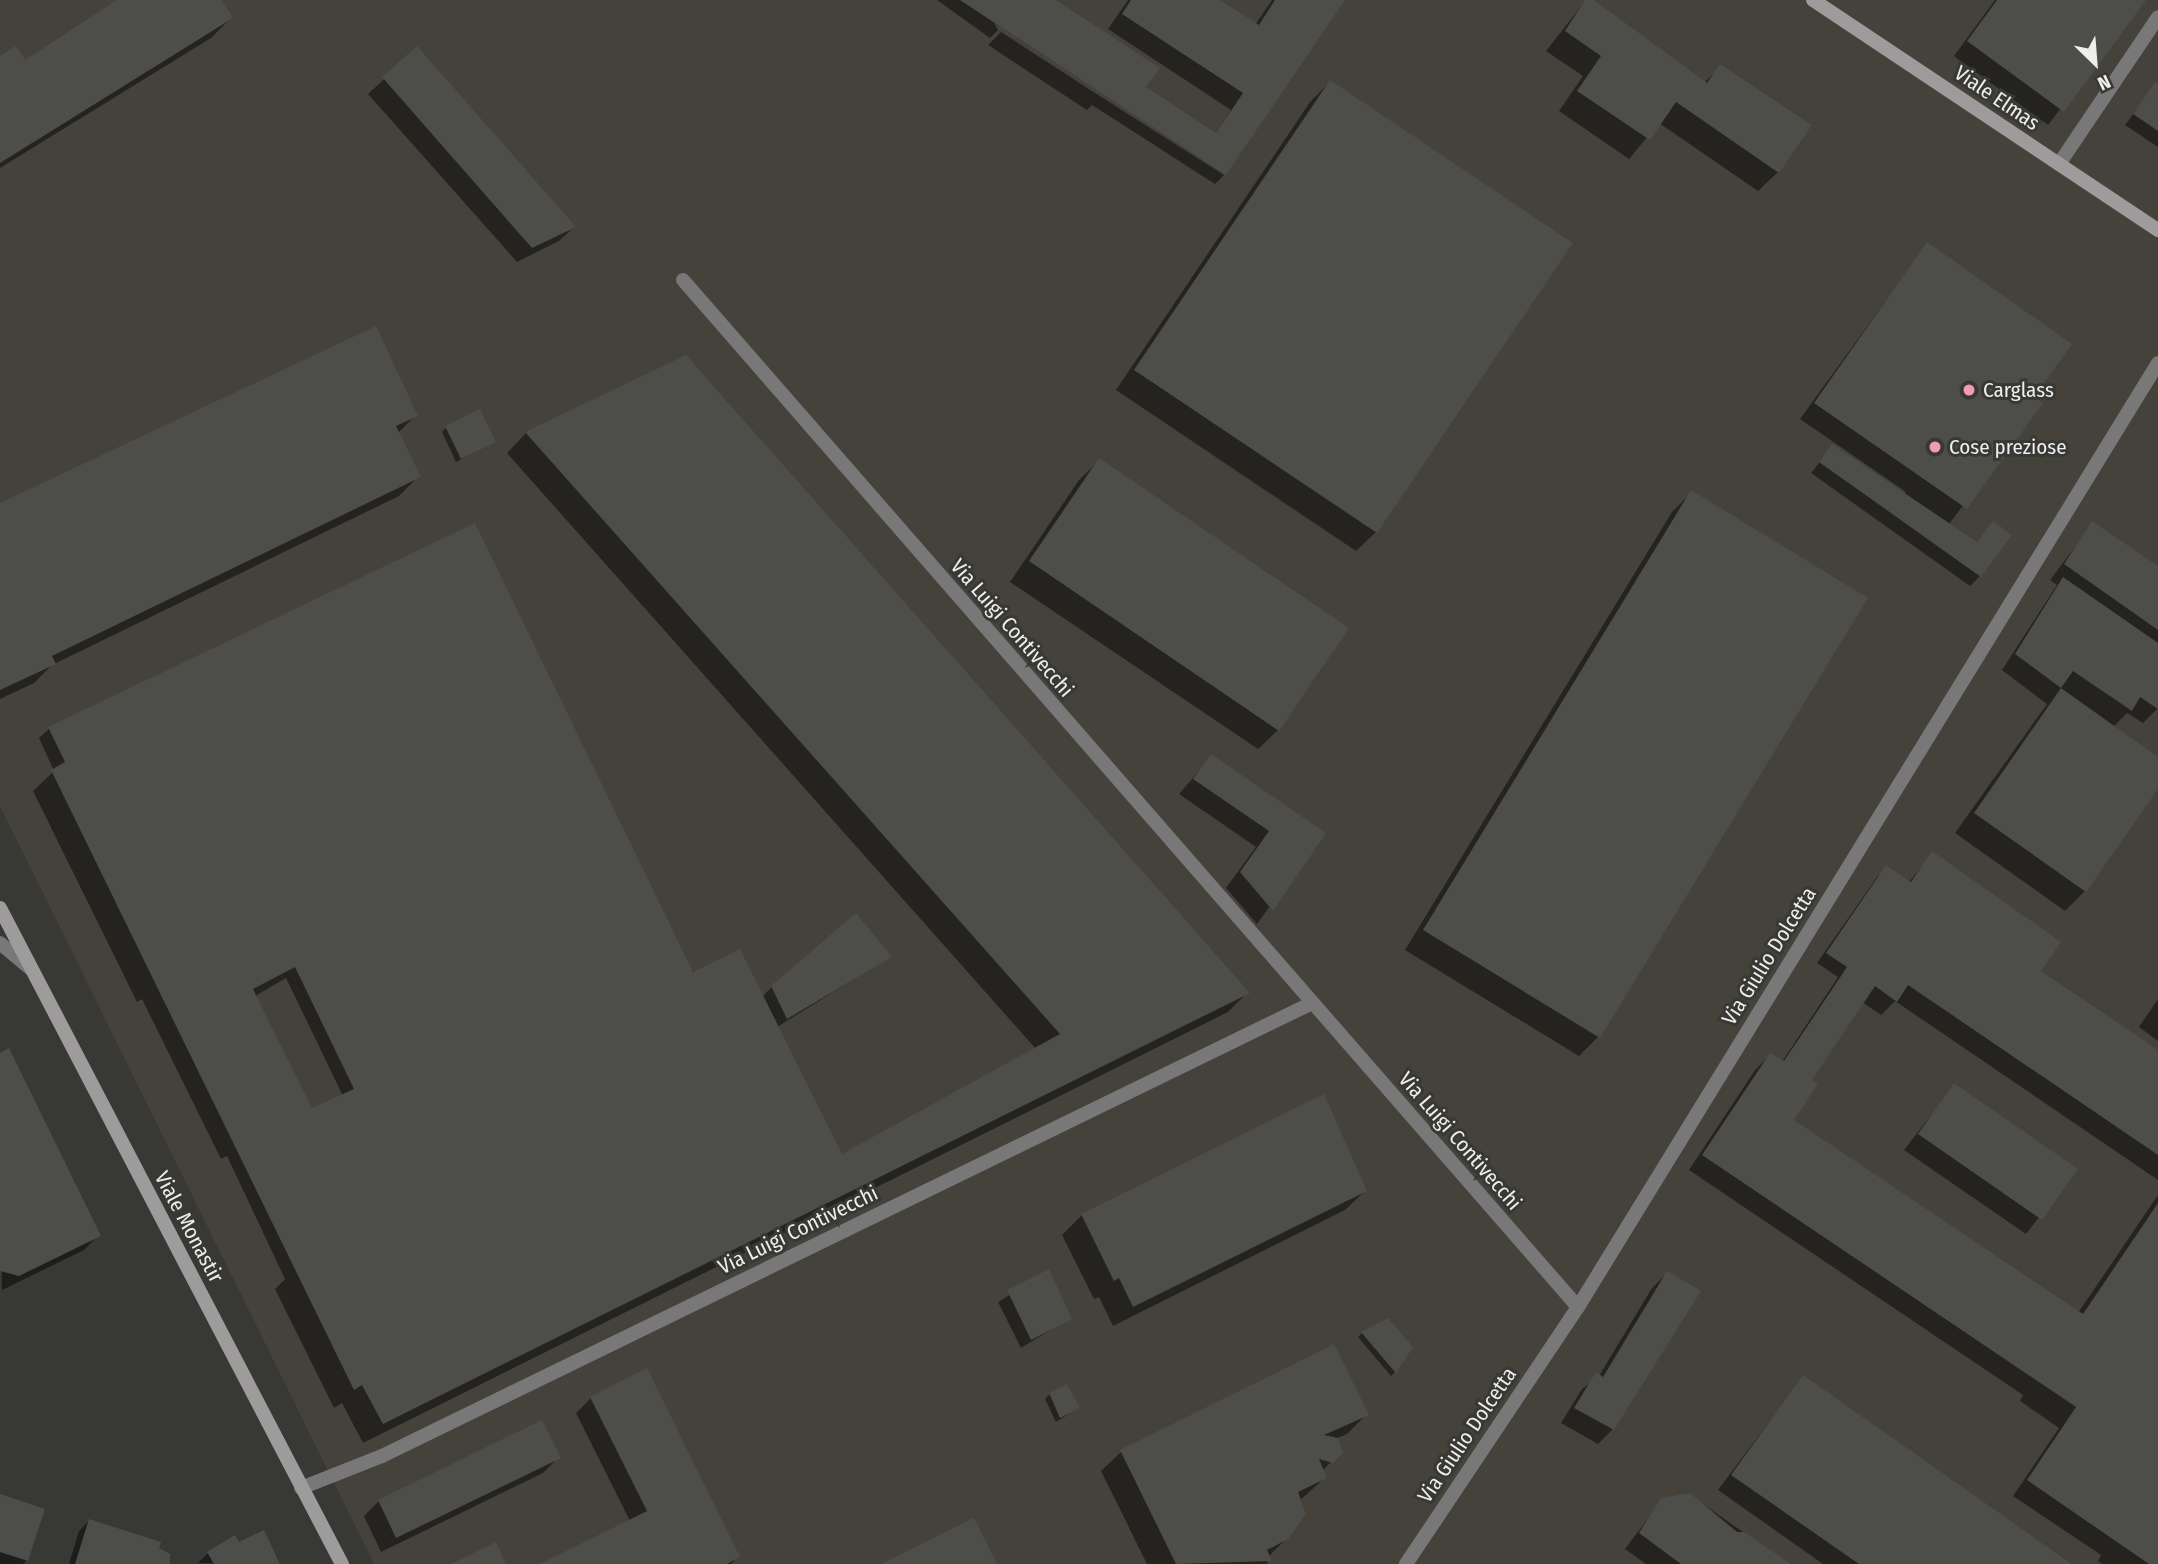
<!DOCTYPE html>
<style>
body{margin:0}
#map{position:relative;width:2158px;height:1564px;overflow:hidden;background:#383835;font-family:"Fira Sans Condensed",sans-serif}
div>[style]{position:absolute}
.built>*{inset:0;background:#44423b}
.shadow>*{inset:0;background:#0007}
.building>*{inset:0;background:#4d4d4a}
.minor>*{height:14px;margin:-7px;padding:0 7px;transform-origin:7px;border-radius:7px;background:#797878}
.secondary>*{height:14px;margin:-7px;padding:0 7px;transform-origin:7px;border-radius:7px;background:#9d9b9c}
.dots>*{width:19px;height:19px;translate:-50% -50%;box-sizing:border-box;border:4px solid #383835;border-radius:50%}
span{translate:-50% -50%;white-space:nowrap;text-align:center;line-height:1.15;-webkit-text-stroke:6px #383835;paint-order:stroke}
.street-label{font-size:21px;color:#eeeeec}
.poi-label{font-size:21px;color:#eeeeec}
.left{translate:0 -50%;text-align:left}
.north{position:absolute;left:2060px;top:28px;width:70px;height:70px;-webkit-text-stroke:5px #383835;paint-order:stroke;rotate:155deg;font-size:19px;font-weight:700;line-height:28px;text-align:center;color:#eeeeec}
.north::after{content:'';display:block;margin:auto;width:24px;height:32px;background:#eeeeec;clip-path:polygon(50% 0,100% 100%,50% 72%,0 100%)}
</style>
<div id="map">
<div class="built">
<div style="clip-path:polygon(0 0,2158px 0,2158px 1564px,374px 1564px,0 806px)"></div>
</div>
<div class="shadow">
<div style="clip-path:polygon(120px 0,220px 0,231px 18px,211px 38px,0 168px,0 58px,25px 62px)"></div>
<div style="clip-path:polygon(937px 0,1053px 0,1144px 88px,1215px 135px,1231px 110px,1108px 29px,1128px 0,1217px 0,1255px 25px,1272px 0,1343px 0,1226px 173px,1004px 29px,1006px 22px,1001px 27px,994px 23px,998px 30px,990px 38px)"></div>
<div style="clip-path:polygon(1586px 0,1704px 83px,1720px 67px,1778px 172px,1758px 191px,1659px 123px,1629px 159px,1559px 111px,1583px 76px,1546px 51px)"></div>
<div style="clip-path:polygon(1995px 0,2144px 0,2048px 125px,1954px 56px)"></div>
<div style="clip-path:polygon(1001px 32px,1095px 93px,1224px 175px,1215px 184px,1092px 105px,1087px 110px,988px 45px)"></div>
<div style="clip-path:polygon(417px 49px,574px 227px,559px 241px,517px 262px,368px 94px)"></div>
<div style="clip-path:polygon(1330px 82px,1376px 532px,1356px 551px,1116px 390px,1310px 102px)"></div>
<div style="clip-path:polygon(2155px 85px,2158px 87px,2158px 147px,2125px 125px)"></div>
<div style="clip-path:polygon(1927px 244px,2031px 397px,2041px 403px,1949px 524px,1976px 543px,1993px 523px,1980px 576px,1970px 586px,1811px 473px,1832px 447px,1902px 497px,1906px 492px,1800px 419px)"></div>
<div style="clip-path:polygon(evenodd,686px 358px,1247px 993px,1228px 1012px,363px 1443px,342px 1403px,334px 1408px,275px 1289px,285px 1279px,227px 1156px,221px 1159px,142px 999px,137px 1002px,33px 791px,54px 771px,39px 738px,49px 729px,762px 997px,772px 987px,890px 957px,777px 1027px,842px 1157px,1036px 1049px,507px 453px,526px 433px,686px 358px,286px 978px,343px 1096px,303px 1115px,255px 996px,286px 978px)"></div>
<div style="clip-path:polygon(416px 415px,398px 433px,419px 476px,399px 496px,52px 665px,34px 683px,0 699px,0 505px)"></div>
<div style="clip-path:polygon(446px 428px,494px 442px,456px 462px,442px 432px)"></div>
<div style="clip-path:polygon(1099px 461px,1278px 730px,1258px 749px,1010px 582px,1079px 480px)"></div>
<div style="clip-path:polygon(1691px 493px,1599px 1036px,1579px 1056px,1405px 950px,1672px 512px)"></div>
<div style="clip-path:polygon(2093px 523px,2158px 568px,2158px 708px,2143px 723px,2127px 713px,2113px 727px,2158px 759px,2158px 786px,2085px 891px,2065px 911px,1955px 833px,2047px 704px,2002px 670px,2057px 585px,2050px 580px)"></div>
<div style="clip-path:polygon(1211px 757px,1323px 833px,1257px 924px,1226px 888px,1256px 847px,1179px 794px)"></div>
<div style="clip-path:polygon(1932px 854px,2039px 971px,2158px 1052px,2158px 1180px,1895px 1001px,1881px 1015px,1862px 1002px,1811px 1079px,1792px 1120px,2078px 1313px,2158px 1195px,2158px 1564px,2102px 1564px,2098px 1561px,2101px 1555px,2013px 1496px,2059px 1428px,2020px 1401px,2023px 1395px,1689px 1170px,1755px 1070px,1770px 1055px,1782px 1062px,1838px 977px,1817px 963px,1877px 877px,1887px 867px,1909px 882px)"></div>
<div style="clip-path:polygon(2158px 999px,2158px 1041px,2139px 1027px)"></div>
<div style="clip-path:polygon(0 1055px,99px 1235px,84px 1250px,2px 1290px)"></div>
<div style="clip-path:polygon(1954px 1086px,2075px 1170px,2026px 1234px,1904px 1150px)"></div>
<div style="clip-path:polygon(1365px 1191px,1345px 1210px,1113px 1326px,1099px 1297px,1094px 1299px,1062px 1235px,1082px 1215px)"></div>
<div style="clip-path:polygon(1048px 1272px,1070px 1318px,1021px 1348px,998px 1302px)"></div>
<div style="clip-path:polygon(1667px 1273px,1698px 1292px,1613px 1429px,1598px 1444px,1561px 1423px,1582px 1389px,1599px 1376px,1652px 1288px)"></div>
<div style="clip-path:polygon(1362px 1333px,1395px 1372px,1391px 1376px,1358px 1337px)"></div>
<div style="clip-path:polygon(1803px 1377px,2072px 1564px,1823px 1564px,1718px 1490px)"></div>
<div style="clip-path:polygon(1050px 1394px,1078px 1408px,1056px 1422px,1045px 1399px)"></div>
<div style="clip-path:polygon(591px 1398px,738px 1557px,731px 1564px,544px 1564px,630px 1521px,576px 1413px)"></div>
<div style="clip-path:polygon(1366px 1415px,1347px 1434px,1333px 1440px,1341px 1452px,1322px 1471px,1325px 1478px,1299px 1501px,1287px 1538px,1268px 1557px,1267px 1564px,1147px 1564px,1101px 1471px,1121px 1452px)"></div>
<div style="clip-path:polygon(558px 1458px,543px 1473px,381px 1552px,364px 1516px,379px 1501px)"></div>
<div style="clip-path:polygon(0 1495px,27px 1560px,23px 1564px,0 1564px)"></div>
<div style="clip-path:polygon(1690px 1495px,1789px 1564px,1646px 1564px,1625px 1549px,1662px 1500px)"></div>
<div style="clip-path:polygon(89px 1521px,156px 1549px,168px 1564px,69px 1564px,79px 1531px)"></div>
<div style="clip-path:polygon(238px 1544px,278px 1564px,198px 1563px,208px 1553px)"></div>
</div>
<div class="building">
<div style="clip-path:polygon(117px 0,222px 0,233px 18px,0 163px,0 56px,16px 46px,25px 60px)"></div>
<div style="clip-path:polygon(960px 0,1056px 0,1160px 68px,1146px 87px,1216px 133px,1243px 93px,1122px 14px,1131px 0,1220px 0,1259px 25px,1275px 0,1345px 0,1226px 175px)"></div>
<div style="clip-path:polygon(1585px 0,1594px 0,1707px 83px,1720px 64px,1812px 125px,1779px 173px,1676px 102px,1650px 140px,1577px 91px,1601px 56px,1565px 31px)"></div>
<div style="clip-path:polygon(1997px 0,2146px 0,2064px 112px,1967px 41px)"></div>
<div style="clip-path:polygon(417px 46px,576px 227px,532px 248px,382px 77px)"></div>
<div style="clip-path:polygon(1330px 80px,1573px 243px,1377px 533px,1134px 370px)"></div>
<div style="clip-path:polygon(2155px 82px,2158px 84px,2158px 131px,2133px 114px)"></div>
<div style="clip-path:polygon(1927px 242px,2072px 344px,2034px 397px,2043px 403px,1967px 509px,1814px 403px)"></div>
<div style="clip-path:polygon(376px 326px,418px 416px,396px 426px,421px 477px,52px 656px,56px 664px,0 690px,0 503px)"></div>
<div style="clip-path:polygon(evenodd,686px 355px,1250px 993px,383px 1424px,362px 1385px,354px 1390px,51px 770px,65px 762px,48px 727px,475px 523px,693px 972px,740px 949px,842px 1154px,1060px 1034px,525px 432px,686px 355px,295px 967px,354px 1089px,312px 1108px,253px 989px,295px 967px)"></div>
<div style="clip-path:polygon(480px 409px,496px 442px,461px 459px,445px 426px)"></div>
<div style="clip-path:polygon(1832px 444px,1977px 542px,1993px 521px,2012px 535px,1981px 577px,1819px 462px)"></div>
<div style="clip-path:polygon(1099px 458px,1349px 628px,1279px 731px,1029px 561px)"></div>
<div style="clip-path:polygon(1691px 490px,1868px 598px,1600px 1038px,1423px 930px)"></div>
<div style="clip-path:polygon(2092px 521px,2158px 566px,2158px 630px,2064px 564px)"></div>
<div style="clip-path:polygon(2063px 577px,2158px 643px,2158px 709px,2140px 697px,2132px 711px,2073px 671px,2061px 688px,2158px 757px,2158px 789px,2086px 892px,1974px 813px,2061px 688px,2015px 654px)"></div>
<div style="clip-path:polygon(1211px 754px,1326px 833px,1273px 911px,1240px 872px,1269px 831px,1193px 779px)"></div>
<div style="clip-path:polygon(1932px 851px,2061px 942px,2041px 971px,2158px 1050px,2158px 1155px,1908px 985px,1897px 1002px,1875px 986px,1812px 1080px,1818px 1084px,1794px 1120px,2083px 1314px,2158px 1203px,2158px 1564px,2149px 1564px,2027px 1480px,2076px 1407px,1702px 1155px,1770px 1053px,1784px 1061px,1847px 967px,1826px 953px,1886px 865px,1911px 882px)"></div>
<div style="clip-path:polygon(856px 913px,892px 957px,787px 1019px,771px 986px)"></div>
<div style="clip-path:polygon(9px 1048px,101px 1236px,19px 1276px,0 1271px,0 1053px)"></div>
<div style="clip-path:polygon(1954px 1083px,2078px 1169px,2042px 1220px,1918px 1134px)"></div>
<div style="clip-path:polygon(1324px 1094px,1367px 1191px,1133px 1307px,1119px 1278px,1114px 1281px,1081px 1214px)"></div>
<div style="clip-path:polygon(1049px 1269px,1072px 1319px,1031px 1340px,1007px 1290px)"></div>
<div style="clip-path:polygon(1667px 1271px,1701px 1291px,1614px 1430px,1574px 1408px,1596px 1372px,1603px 1377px)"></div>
<div style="clip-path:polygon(1388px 1318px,1413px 1347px,1396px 1373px,1361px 1332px)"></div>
<div style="clip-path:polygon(1334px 1344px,1369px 1415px,1324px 1435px,1338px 1438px,1343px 1453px,1333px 1463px,1319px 1459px,1327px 1478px,1298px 1492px,1306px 1514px,1288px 1539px,1267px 1550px,1272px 1561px,1176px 1564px,1120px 1450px)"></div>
<div style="clip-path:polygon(647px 1368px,740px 1557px,727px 1564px,540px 1564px,647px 1511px,590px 1397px)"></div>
<div style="clip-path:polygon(1803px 1375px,2072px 1564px,1859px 1564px,1731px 1475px)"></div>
<div style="clip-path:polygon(1067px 1384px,1080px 1408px,1060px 1418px,1049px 1393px)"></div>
<div style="clip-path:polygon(542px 1420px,561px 1458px,396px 1538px,378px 1500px)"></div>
<div style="clip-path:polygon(1690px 1493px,1737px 1532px,1744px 1532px,1791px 1564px,1681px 1564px,1639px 1533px,1661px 1498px)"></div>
<div style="clip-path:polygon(0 1494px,45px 1509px,28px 1561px,0 1552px)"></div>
<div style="clip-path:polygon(974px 1518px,997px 1564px,881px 1564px)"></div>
<div style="clip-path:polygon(89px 1519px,161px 1542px,159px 1548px,170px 1554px,170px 1564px,75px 1564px)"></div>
<div style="clip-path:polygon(264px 1530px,280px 1564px,214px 1564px,207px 1552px,235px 1535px,239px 1542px)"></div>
<div style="clip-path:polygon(496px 1542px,506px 1564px,451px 1564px)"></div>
</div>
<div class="minor">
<div style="left:2059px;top:164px;width:177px;rotate:-56deg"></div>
<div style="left:683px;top:280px;width:1362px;rotate:48.93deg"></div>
<div style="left:0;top:943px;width:39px;rotate:40deg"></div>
<div style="left:301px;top:1488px;width:87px;rotate:-21.6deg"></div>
<div style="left:382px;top:1456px;width:1032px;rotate:-25.97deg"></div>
<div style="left:1406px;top:1564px;width:309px;rotate:-56.2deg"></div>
<div style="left:1578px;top:1307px;width:1108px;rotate:-58.43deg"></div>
</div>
<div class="secondary">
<div style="left:1813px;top:0;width:415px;rotate:33.7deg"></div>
<div style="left:0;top:908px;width:740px;rotate:62.47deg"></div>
</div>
<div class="dots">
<div style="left:1969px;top:390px;background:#f09ab6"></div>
<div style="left:1935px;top:447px;background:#f09ab6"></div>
</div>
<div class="street-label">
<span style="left:1997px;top:98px;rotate:34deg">Viale Elmas</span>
<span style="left:1012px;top:628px;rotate:49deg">Via Luigi Contivecchi</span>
<span style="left:1769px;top:956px;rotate:-58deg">Via Giulio Dolcetta</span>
<span style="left:1460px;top:1141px;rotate:49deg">Via Luigi Contivecchi</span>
<span style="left:189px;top:1227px;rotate:62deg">Viale Monastir</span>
<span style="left:798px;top:1230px;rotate:-26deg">Via Luigi Contivecchi</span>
<span style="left:1467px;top:1435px;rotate:-56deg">Via Giulio Dolcetta</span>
</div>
<div class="poi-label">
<span class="left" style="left:1983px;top:390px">Carglass</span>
<span class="left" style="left:1949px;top:447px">Cose preziose</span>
</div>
<div class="north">N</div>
</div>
